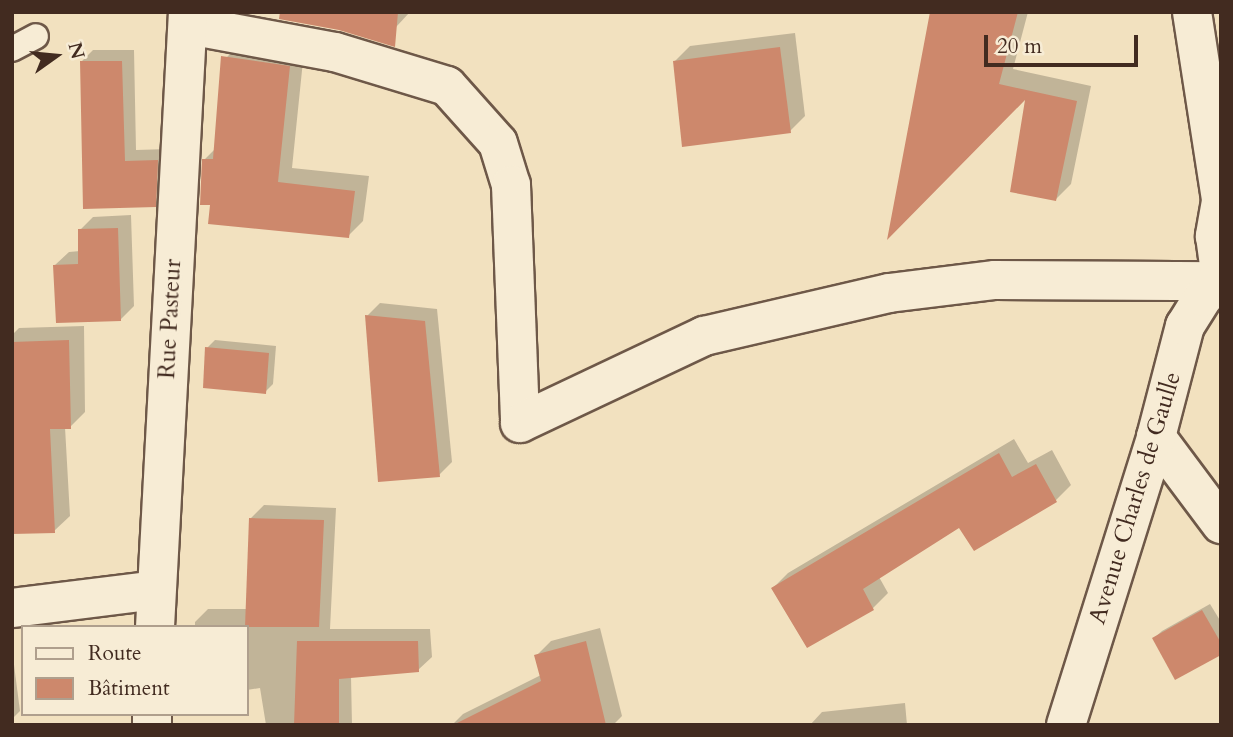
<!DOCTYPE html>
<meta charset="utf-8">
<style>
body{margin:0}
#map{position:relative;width:1233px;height:737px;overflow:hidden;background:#f2e1bf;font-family:Cardo,serif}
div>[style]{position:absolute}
.shadow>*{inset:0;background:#0003}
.building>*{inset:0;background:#cd886c}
.roads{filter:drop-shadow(2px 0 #6e5848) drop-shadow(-2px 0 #6e5848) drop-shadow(0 2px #6e5848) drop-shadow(0 -2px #6e5848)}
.lane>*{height:24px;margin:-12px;padding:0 12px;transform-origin:12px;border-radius:12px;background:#f7ecd5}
.street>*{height:38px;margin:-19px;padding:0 19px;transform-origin:19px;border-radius:19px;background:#f7ecd5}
.secondary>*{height:38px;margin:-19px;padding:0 19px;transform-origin:19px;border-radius:19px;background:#f7ecd5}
span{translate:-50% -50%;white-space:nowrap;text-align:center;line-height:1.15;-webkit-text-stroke:5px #f7ecd5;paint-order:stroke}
.street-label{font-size:24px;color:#422b20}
.frame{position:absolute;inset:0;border:14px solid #422b20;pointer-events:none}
.legend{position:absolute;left:21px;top:625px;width:228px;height:91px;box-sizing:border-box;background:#f7ecd5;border:2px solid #af9f8d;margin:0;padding:9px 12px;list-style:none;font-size:21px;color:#422b20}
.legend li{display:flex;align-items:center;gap:14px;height:35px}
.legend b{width:35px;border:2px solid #af9f8d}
.north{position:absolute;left:21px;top:21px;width:70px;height:70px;-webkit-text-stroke:5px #f7ecd5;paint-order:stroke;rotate:75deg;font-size:19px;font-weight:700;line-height:28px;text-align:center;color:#422b20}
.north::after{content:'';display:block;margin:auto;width:24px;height:32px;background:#422b20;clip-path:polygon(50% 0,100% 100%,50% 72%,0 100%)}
.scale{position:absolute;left:984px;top:35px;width:154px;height:32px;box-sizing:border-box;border:4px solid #422b20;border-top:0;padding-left:9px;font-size:21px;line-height:24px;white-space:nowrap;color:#422b20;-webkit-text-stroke:5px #f7ecd5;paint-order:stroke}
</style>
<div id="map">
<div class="shadow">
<div style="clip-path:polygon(348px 12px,410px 12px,396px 27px)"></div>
<div style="clip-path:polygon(932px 12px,1028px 12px,1013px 69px,1091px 86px,1071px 184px,1056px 199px,1028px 95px,890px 235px)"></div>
<div style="clip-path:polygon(795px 33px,805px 116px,790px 131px,675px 61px,690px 46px)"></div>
<div style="clip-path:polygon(237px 47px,304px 51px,292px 168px,369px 176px,363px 221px,348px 236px,211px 203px,204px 160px,216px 148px,222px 62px)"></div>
<div style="clip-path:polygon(93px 50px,134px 50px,136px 150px,169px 149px,167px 193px,155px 205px,85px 207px,81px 62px)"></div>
<div style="clip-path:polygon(131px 215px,134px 306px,120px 320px,55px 265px,69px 252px,80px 251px,80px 230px,93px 217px)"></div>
<div style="clip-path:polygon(380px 303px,437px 309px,452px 462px,439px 475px,367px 316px)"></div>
<div style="clip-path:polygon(84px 326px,85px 412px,70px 427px,65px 427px,70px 516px,54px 531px,12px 533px,12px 335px,19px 328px)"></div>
<div style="clip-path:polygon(215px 340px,276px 346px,273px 384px,265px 392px,207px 348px)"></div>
<div style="clip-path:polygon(1014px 439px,1028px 463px,1052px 450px,1071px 485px,1056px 500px,960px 526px,879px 577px,888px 593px,873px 608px,808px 646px,773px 588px,788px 573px)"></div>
<div style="clip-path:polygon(264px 505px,336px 508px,330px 629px,430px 629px,432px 657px,418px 670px,351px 676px,352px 725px,266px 725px,260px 688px,247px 690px,247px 627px,195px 627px,195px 622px,208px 609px,247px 609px,251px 518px)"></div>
<div style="clip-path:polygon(1210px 604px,1221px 622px,1221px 653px,1154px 638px,1162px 631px)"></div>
<div style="clip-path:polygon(600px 628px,622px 716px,613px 725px,452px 725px,463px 714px,541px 675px,536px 656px,551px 641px)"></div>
<div style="clip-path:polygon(13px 657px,20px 711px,12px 719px,12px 657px)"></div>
<div style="clip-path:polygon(905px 703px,907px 725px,810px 725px,822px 712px)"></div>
</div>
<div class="building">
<div style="clip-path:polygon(280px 12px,398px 12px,395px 47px,339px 30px,279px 19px)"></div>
<div style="clip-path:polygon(930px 12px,1018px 12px,999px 84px,1077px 101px,1056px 201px,1010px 192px,1025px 100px,887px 240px)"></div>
<div style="clip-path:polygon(780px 47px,791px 133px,682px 147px,673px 61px)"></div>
<div style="clip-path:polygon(221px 56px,290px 66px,278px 182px,355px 191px,349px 238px,208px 224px,210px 205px,200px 205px,202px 159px,213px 159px)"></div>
<div style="clip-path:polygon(80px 61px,122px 61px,125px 161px,158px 160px,156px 207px,83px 209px)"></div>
<div style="clip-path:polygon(118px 228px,121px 321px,56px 323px,53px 265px,78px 264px,78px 229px)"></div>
<div style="clip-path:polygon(365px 315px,425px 321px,440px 477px,378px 482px)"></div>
<div style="clip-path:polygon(69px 340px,71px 429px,50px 429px,55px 533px,12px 534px,12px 342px)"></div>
<div style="clip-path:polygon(205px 347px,269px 353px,266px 394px,203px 388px)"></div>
<div style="clip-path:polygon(999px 453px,1012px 477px,1036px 464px,1057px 502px,974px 551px,959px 528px,863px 589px,874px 610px,807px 648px,771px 588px)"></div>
<div style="clip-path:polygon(249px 518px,324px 520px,319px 627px,245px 627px)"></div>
<div style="clip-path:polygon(1202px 610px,1221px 643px,1221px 655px,1175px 680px,1152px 638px)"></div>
<div style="clip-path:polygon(297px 641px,418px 641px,419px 672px,339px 679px,339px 725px,294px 725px)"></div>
<div style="clip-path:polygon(586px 641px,606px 725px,453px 725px,541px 681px,534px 655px)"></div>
</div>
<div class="roads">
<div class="lane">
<div style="left:12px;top:49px;width:27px;rotate:-28deg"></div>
</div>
<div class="street">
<div style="left:1192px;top:12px;width:190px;rotate:81.2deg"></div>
<div style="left:189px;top:25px;width:148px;rotate:10.5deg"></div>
<div style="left:335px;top:52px;width:117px;rotate:16.9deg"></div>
<div style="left:447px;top:86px;width:76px;rotate:48.2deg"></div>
<div style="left:498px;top:143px;width:44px;rotate:72.8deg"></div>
<div style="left:511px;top:185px;width:238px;rotate:87.8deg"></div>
<div style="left:520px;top:423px;width:204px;rotate:-25.3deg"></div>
<div style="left:704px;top:336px;width:190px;rotate:-13.1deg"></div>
<div style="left:889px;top:293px;width:107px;rotate:-7deg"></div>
<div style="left:995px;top:280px;width:226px;rotate:0.3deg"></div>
<div style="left:1221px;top:201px;width:36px;rotate:100deg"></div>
<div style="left:1215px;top:236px;width:43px;rotate:82.1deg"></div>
<div style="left:1156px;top:437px;width:109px;rotate:53.2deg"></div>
<div style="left:12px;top:608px;width:145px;rotate:-7.1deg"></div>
<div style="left:1066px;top:725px;width:302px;rotate:-72.6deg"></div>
<div style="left:1156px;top:437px;width:115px;rotate:-75.4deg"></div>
<div style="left:1185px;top:326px;width:34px;rotate:-58deg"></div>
<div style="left:1203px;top:297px;width:24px;rotate:-42deg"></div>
</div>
<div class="secondary">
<div style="left:155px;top:627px;width:616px;rotate:-86.93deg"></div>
<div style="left:152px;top:725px;width:11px;rotate:-90deg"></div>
</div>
</div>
<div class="street-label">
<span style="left:170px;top:319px;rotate:-87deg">Rue Pasteur</span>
<span style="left:1135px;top:498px;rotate:-73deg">Avenue Charles de Gaulle</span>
</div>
<div class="frame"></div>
<ul class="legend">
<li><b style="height:9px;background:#f7ecd5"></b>Route</li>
<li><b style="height:19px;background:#cd886c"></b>Bâtiment</li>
</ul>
<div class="north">N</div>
<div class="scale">20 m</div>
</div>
